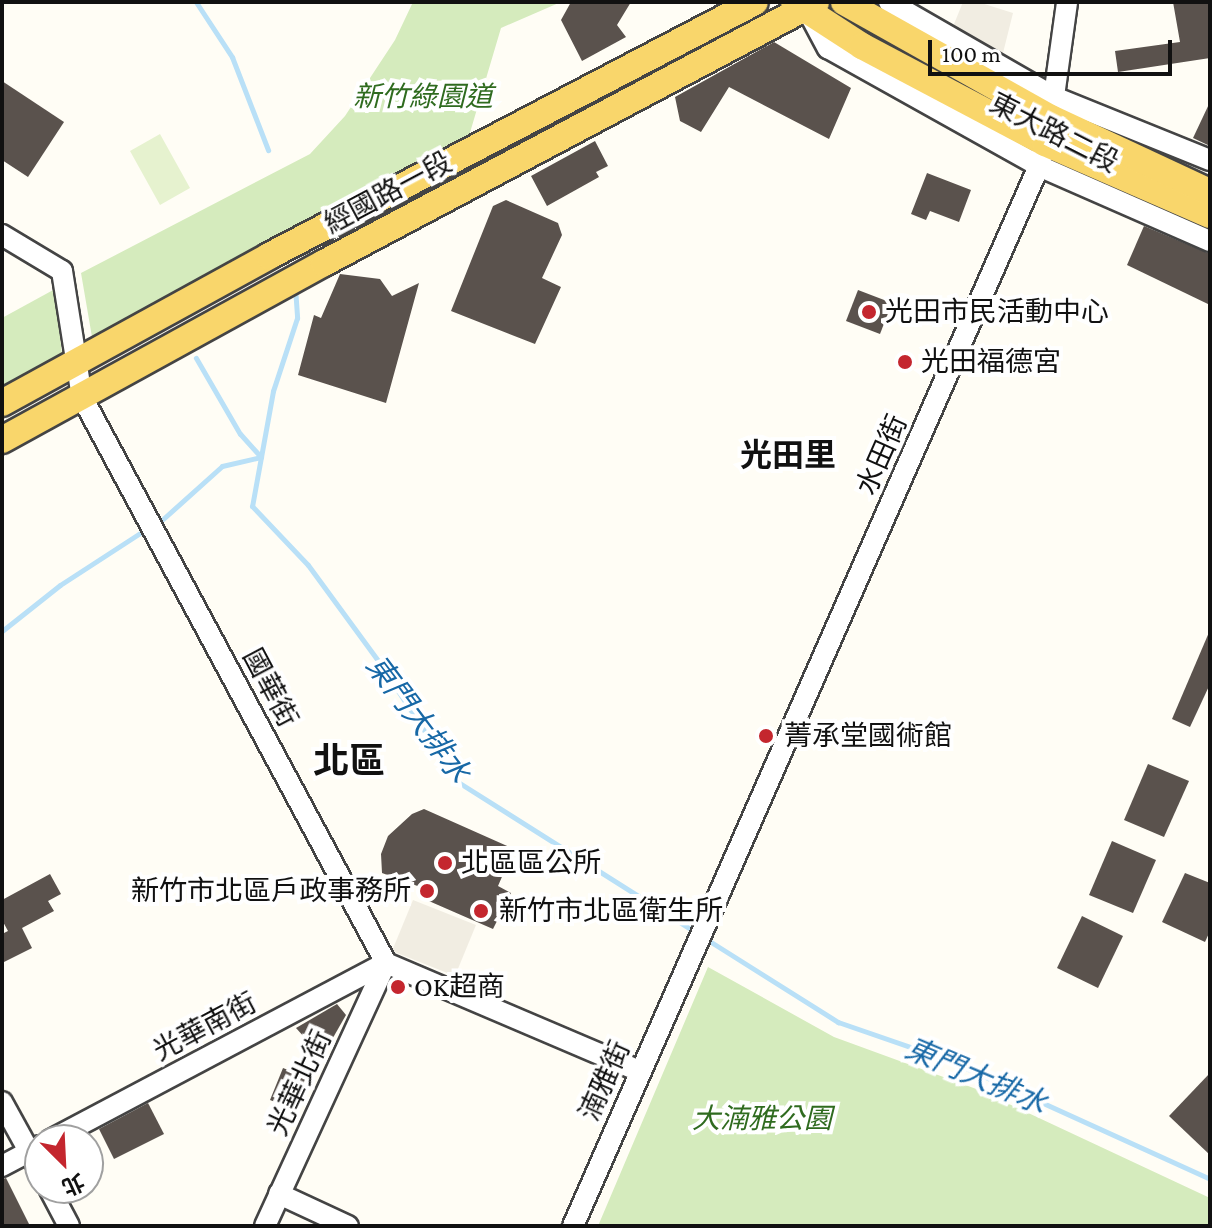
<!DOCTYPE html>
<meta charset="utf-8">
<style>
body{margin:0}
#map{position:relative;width:1212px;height:1228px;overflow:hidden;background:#fffdf5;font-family:"Crimson Pro","Noto Sans TC",serif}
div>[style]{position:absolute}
.green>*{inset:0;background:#d5ebbd}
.pitch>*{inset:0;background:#e6f2cf}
.plaza>*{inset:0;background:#f1ede2}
.stream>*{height:5px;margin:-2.5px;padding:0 2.5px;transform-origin:2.5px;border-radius:2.5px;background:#b9e0f7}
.building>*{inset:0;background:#5a524d}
.roads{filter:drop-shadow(2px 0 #444) drop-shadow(-2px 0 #444) drop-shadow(0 2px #444) drop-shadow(0 -2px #444)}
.minor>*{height:20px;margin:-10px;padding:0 10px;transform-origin:10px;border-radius:10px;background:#fff}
.major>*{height:26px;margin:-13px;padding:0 13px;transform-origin:13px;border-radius:13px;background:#f9d66b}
.dots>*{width:22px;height:22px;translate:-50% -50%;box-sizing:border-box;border:4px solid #fff;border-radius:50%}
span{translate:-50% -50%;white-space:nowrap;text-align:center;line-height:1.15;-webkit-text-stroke:8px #fff;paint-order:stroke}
.park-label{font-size:28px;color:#2f6b1f;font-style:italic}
.street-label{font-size:28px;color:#111}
.poi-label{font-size:28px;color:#111}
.left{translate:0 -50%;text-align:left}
.right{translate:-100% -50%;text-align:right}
.water-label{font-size:30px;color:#1768a6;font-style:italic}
.quarter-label{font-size:32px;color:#111;font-weight:700}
.district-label{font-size:36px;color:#111;font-weight:700}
.frame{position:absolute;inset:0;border:4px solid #111;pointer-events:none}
.north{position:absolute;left:24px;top:1124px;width:80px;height:80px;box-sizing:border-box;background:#fff;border:2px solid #a0a0a0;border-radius:50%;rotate:156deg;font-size:22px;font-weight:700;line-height:32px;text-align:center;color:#111}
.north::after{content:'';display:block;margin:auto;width:28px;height:36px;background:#c4262e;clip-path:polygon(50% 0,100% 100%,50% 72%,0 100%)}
.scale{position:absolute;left:928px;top:40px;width:244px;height:36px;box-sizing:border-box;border:4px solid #111;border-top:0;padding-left:10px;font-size:24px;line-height:28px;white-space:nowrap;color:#111;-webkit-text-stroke:6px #fff;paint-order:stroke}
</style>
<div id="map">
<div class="green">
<div style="clip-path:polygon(413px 2px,561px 2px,501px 28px,469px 136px,92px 337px,81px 273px,310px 154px,345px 116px,395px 40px)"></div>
<div style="clip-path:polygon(55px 289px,63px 364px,2px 396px,2px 318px)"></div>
<div style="clip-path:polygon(708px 967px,834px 1037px,979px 1090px,1210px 1198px,1210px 1226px,598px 1226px)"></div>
</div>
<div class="pitch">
<div style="clip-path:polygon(160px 134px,190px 188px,160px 205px,130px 151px)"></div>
</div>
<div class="plaza">
<div style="clip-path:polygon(963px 2px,978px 2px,1013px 13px,1002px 57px,952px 29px)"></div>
<div style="clip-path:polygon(413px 900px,476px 925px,455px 976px,392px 951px)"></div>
</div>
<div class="stream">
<div style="left:196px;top:2px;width:66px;rotate:56.8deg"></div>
<div style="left:232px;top:57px;width:100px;rotate:68.8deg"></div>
<div style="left:295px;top:287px;width:31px;rotate:86deg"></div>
<div style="left:297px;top:318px;width:77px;rotate:108.2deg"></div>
<div style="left:273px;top:391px;width:117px;rotate:100.3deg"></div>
<div style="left:252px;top:506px;width:81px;rotate:46.5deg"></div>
<div style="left:308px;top:565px;width:120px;rotate:53.8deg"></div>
<div style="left:379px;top:662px;width:144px;rotate:56.6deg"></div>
<div style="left:458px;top:782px;width:280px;rotate:32.3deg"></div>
<div style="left:163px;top:519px;width:79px;rotate:-41.9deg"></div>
<div style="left:222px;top:466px;width:40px;rotate:-13deg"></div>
<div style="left:261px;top:457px;width:31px;rotate:-132deg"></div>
<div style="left:240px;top:434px;width:88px;rotate:-120.1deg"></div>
<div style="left:2px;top:631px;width:74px;rotate:-38.4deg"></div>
<div style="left:60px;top:585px;width:95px;rotate:-33deg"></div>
<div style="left:703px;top:937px;width:160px;rotate:32.2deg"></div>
<div style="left:838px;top:1022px;width:116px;rotate:19.1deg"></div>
<div style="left:948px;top:1060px;width:288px;rotate:24.4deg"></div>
</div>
<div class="building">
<div style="clip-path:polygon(571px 2px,631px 2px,617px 25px,626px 37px,582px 61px,561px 20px)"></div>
<div style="clip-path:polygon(1173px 2px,1210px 2px,1210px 58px,1118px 72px,1115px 51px,1180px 42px)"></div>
<div style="clip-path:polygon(774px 42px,851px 88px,829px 139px,729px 87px,701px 132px,680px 121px,675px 97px)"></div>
<div style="clip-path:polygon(2px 81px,64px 122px,28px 177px,2px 160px)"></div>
<div style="clip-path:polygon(1210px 102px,1210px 146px,1193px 138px)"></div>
<div style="clip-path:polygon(595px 141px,608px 166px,596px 172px,599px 177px,547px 206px,531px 176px)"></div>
<div style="clip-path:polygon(927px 173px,971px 190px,959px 222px,930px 211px,926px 220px,911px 214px)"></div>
<div style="clip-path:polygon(506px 200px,558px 223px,562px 235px,542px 278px,561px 287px,535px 344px,451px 311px,493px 206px)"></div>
<div style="clip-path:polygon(1144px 226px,1210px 254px,1210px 305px,1127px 265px)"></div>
<div style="clip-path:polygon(340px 274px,380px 279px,392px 296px,419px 283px,386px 403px,298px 375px,314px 315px,321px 318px)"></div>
<div style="clip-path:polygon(858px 290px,892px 303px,880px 334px,846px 321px)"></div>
<div style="clip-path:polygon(1210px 630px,1210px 684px,1190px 727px,1172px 719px)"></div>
<div style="clip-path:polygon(1148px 764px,1189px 781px,1164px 837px,1124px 820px)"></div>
<div style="clip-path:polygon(424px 809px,514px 849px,498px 886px,511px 893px,493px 929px,422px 898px,423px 888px,382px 873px,381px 854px,388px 836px,412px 814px)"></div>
<div style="clip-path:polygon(1112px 841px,1156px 860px,1133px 913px,1089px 895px)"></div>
<div style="clip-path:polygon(1185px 873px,1210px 883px,1210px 931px,1205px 942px,1162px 922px)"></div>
<div style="clip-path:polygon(50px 874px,61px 894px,48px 901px,54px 911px,22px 928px,32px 948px,2px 963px,2px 934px,8px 931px,2px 920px,2px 900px)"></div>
<div style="clip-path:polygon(1082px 916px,1123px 936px,1098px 988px,1057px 968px)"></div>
<div style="clip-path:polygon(337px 1004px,346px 1015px,322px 1057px,296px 1028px)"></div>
<div style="clip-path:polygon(283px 1068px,306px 1077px,293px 1109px,270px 1100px)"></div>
<div style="clip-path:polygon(1210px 1073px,1210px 1155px,1169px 1116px)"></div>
<div style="clip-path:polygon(148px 1103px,164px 1134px,114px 1159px,99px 1129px)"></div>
<div style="clip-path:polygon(6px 1178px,30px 1226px,2px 1226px,2px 1179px)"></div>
</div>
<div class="roads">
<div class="minor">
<div style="left:889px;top:2px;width:190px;rotate:29.9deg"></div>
<div style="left:1054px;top:97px;width:168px;rotate:22deg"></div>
<div style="left:809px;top:13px;width:40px;rotate:62deg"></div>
<div style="left:828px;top:48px;width:242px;rotate:29.2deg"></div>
<div style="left:1039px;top:166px;width:187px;rotate:23.7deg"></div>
<div style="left:2px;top:235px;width:70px;rotate:31deg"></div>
<div style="left:62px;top:271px;width:128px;rotate:81deg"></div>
<div style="left:82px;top:397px;width:642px;rotate:61.76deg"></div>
<div style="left:386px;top:963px;width:275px;rotate:23.1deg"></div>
<div style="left:2px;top:1102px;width:79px;rotate:61.2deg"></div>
<div style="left:51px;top:1140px;width:379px;rotate:-27.9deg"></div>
<div style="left:2px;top:1166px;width:43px;rotate:-27.8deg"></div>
<div style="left:49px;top:1188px;width:43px;rotate:62.2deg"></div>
<div style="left:279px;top:1194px;width:76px;rotate:24.9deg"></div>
<div style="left:265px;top:1226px;width:289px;rotate:-65.3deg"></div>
<div style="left:573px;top:1226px;width:1158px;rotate:-66.27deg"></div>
<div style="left:1039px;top:166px;width:49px;rotate:-76deg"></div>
<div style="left:1051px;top:118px;width:117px;rotate:-82.1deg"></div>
</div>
<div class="major">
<div style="left:794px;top:2px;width:81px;rotate:32.9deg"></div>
<div style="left:862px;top:46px;width:207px;rotate:27.9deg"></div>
<div style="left:1045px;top:143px;width:180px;rotate:23.6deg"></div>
<div style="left:844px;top:2px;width:237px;rotate:29.3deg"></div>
<div style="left:1051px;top:118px;width:175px;rotate:25deg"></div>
<div style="left:2px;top:403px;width:305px;rotate:-28.8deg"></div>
<div style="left:269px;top:256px;width:548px;rotate:-27.59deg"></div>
<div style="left:2px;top:440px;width:367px;rotate:-28.8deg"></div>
<div style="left:324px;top:263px;width:557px;rotate:-27.95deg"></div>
</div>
</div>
<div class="dots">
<div style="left:869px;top:312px;background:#c4262e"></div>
<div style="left:905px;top:362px;background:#c4262e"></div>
<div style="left:766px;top:736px;background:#c4262e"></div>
<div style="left:445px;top:863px;background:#c4262e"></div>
<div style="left:427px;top:891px;background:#c4262e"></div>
<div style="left:481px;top:911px;background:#c4262e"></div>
<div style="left:398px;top:987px;background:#c4262e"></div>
</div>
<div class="park-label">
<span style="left:423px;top:97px">新竹綠園道</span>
<span style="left:762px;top:1119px">大湳雅公園</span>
</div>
<div class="street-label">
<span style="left:1054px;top:133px;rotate:27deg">東大路二段</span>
<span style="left:388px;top:193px;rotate:-28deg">經國路一段</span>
<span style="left:882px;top:455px;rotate:-66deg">水田街</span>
<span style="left:270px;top:688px;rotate:62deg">國華街</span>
<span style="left:205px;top:1027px;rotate:-28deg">光華南街</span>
<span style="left:605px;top:1081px;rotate:-66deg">湳雅街</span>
<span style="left:300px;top:1083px;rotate:-65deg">光華北街</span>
</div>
<div class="poi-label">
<span class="left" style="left:885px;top:312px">光田市民活動中心</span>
<span class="left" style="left:921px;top:362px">光田福德宮</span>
<span class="left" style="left:784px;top:736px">菁承堂國術館</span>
<span class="left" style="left:461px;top:863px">北區區公所</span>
<span class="right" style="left:411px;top:891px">新竹市北區戶政事務所</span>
<span class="left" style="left:499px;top:911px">新竹市北區衛生所</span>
<span class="left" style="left:414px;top:987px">OK超商</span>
</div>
<div class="water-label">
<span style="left:418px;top:719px;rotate:53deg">東門大排水</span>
<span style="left:976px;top:1076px;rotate:23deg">東門大排水</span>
</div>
<div class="quarter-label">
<span style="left:788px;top:455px">光田里</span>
</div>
<div class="district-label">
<span style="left:349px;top:762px">北區</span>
</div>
<div class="frame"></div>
<div class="north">北</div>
<div class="scale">100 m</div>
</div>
